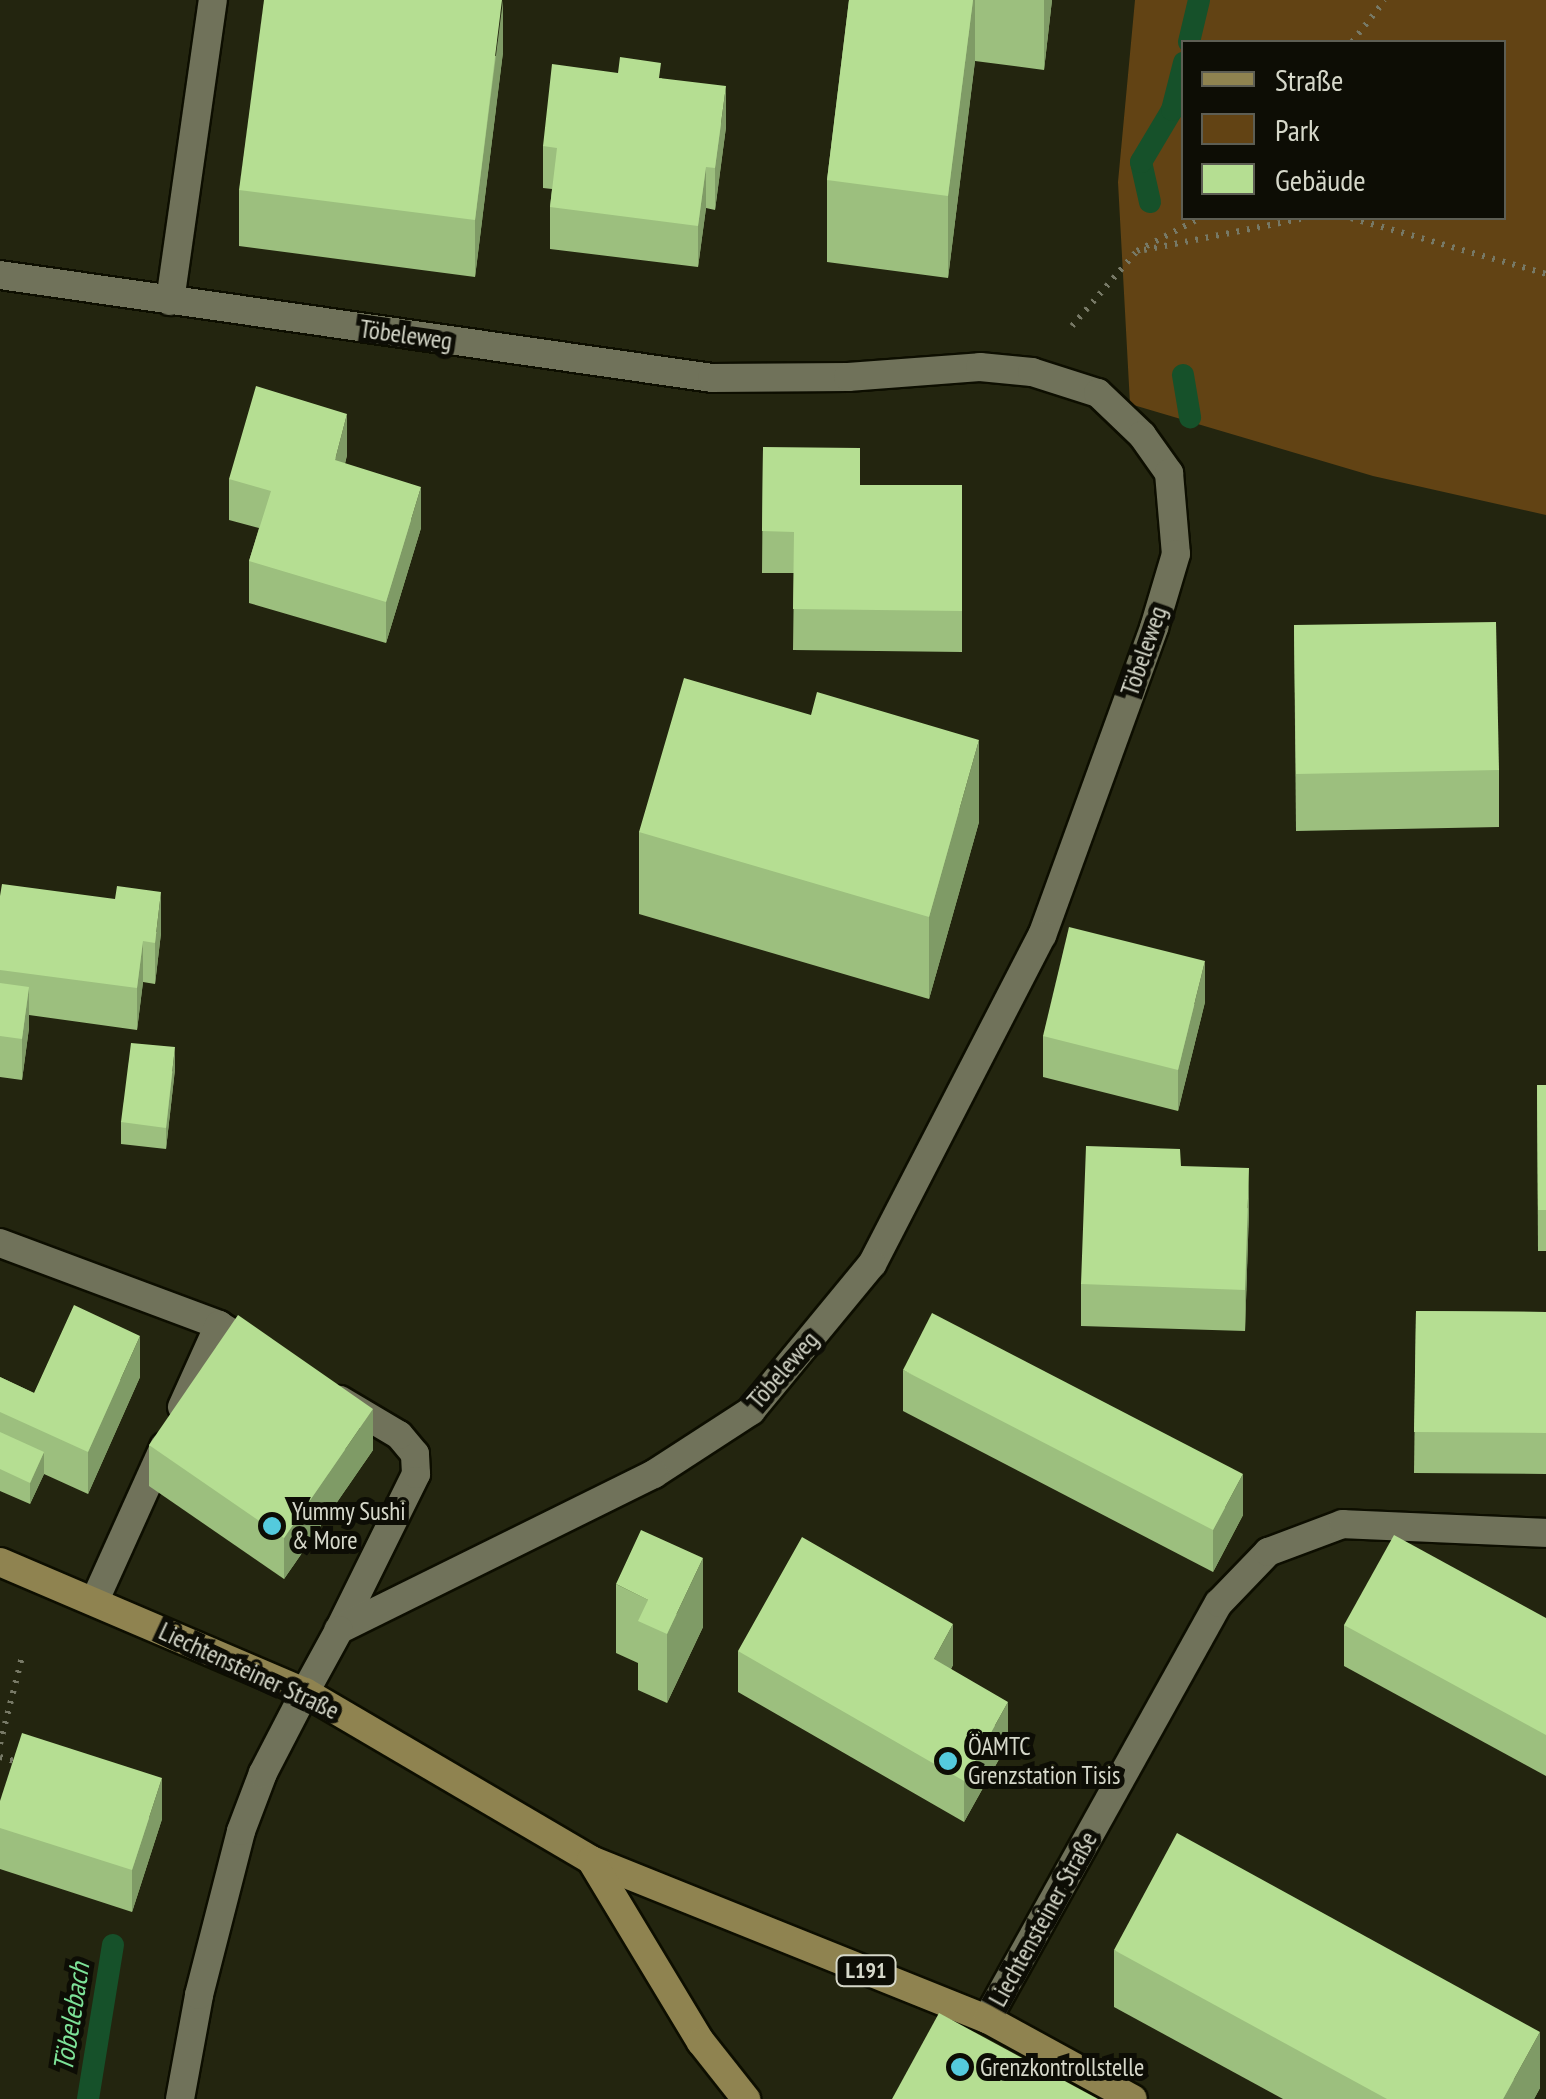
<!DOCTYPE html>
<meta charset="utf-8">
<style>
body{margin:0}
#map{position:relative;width:1546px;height:2099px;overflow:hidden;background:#23250f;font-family:"PT Sans Narrow",sans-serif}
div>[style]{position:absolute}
.green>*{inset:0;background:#624314}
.stream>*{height:22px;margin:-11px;padding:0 11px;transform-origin:11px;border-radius:11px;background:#16512a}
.path>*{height:6px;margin-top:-3px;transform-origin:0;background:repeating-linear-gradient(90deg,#777966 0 2.5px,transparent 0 10.5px)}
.roads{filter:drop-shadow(2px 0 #0d0e00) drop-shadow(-2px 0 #0d0e00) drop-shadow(0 2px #0d0e00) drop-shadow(0 -2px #0d0e00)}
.service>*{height:28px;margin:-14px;padding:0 14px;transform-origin:14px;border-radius:14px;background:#70725a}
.minor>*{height:28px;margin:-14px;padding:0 14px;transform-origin:14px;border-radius:14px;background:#70725a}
.primary>*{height:28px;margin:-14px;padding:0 14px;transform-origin:14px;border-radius:14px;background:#8f8350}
.wall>*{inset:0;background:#9cbf7e}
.shaded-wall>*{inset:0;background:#7f9b66}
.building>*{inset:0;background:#b5de92}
.dots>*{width:28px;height:28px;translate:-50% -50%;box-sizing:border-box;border:5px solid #0d0d05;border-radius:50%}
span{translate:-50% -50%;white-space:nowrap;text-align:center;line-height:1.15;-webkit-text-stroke:10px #0d0d05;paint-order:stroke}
.shield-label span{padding:2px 8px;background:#0d0d05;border:2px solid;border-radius:8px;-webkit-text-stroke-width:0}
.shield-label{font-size:22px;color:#d6d8ca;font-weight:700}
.street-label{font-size:25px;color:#d6d8ca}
.poi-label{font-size:25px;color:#d6d8ca}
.left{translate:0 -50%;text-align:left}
.water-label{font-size:28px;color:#7de298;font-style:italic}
.legend{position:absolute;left:1181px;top:40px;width:325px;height:180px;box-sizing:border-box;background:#0d0d05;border:2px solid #5d5e54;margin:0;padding:12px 18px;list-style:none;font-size:30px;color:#d6d8ca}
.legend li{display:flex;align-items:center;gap:20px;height:50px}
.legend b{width:50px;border:2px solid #5d5e54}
</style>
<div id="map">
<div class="green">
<div style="clip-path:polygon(evenodd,1135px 0,1546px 0,1546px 515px,1373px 476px,1130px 404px,1118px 182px,1135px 0,1184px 42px,1504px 42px,1504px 218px,1184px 218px,1184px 42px)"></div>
</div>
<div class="stream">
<div style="left:1189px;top:42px;width:43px;rotate:-76.6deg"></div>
<div style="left:1150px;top:202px;width:41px;rotate:-102.7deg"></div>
<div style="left:1141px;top:162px;width:61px;rotate:-59.2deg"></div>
<div style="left:1172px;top:110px;width:49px;rotate:-75.7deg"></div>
<div style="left:1183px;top:375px;width:43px;rotate:80.5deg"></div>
<div style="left:88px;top:2099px;width:156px;rotate:-80.8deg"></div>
</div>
<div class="path">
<div style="left:1352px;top:42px;width:53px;rotate:-51.8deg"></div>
<div style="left:1351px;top:218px;width:203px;rotate:16deg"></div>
<div style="left:1144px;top:250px;width:164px;rotate:-11.2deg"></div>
<div style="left:1072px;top:326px;width:99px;rotate:-49.1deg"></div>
<div style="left:1137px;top:251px;width:71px;rotate:-27.6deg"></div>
<div style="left:0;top:1744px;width:90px;rotate:-75.8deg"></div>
<div style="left:0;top:1757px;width:19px;rotate:16deg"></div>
</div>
<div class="roads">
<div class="service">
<div style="left:170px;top:301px;width:304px;rotate:-81.9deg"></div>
<div style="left:0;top:1243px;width:234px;rotate:20.5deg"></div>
<div style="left:219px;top:1325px;width:45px;rotate:32.3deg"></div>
<div style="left:182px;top:1407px;width:90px;rotate:-65.7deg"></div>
<div style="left:95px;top:1600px;width:168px;rotate:-65.7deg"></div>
<div style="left:339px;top:1630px;width:174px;rotate:-63.7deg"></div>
<div style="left:416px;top:1474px;width:20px;rotate:-93deg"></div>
<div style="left:415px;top:1454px;width:25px;rotate:-130deg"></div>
<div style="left:399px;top:1435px;width:69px;rotate:-149.3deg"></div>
<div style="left:180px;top:2099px;width:106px;rotate:-79.6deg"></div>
<div style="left:199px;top:1995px;width:169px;rotate:-75.6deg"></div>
<div style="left:241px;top:1831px;width:62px;rotate:-69.2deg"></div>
<div style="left:263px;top:1773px;width:91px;rotate:-62.6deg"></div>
</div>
<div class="minor">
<div style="left:0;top:275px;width:719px;rotate:8.23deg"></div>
<div style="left:712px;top:378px;width:136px;rotate:-0.4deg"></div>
<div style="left:848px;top:377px;width:132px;rotate:-4.3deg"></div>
<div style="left:980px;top:367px;width:52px;rotate:5.5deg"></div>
<div style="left:1032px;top:372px;width:69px;rotate:17.7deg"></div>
<div style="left:1098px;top:393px;width:61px;rotate:43.7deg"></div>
<div style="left:1142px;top:435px;width:47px;rotate:54.6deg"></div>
<div style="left:1169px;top:473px;width:81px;rotate:85.1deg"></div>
<div style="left:1176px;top:554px;width:77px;rotate:106.6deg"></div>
<div style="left:1154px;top:628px;width:327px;rotate:110deg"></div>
<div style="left:1042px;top:935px;width:370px;rotate:117.3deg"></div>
<div style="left:872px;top:1264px;width:190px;rotate:129.5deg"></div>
<div style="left:751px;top:1411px;width:116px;rotate:147deg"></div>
<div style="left:654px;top:1474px;width:352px;rotate:153.7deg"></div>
<div style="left:339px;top:1630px;width:71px;rotate:118.7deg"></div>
<div style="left:987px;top:2019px;width:476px;rotate:-60.9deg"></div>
<div style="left:1219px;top:1603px;width:71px;rotate:-46.1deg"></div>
<div style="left:1268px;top:1552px;width:80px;rotate:-20.5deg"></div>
<div style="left:1343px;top:1524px;width:203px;rotate:2.5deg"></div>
</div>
<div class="primary">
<div style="left:0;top:1562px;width:332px;rotate:23.1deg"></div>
<div style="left:305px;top:1692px;width:332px;rotate:30.4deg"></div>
<div style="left:591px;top:1860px;width:427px;rotate:21.9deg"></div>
<div style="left:987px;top:2019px;width:166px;rotate:28.7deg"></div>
<div style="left:591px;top:1860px;width:213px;rotate:58.9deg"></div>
<div style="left:701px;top:2042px;width:73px;rotate:51.7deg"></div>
</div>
</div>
<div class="wall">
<div style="clip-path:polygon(849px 0,1052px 0,1044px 70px,975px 61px,948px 278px,827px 262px,827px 180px)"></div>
<div style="clip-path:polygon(503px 52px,475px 277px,239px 246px,239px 190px)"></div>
<div style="clip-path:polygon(661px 78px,726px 127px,715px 210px,706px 208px,698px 267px,550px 249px,550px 207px,552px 189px,543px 188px,543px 146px)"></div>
<div style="clip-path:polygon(763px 447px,860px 485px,962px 485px,962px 652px,793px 650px,794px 573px,762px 573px)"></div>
<div style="clip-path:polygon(347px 455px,345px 464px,421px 528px,386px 643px,249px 603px,249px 561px,259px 528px,229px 520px,229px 479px)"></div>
<div style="clip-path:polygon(1294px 625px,1499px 770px,1499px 827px,1296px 831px)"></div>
<div style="clip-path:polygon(811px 715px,979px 822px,929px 999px,639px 914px,639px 832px)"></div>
<div style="clip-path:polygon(0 896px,161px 933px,155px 984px,143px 982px,137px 1030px,29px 1015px,29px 1028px,22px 1080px,0 1077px)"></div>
<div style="clip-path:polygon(1205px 1002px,1178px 1111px,1043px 1077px,1043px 1036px)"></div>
<div style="clip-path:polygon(175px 1069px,166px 1149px,121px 1144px,121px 1122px)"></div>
<div style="clip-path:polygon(1537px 1085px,1546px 1085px,1546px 1251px,1538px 1251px)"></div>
<div style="clip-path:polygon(1181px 1166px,1249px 1209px,1245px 1331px,1081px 1326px,1081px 1284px)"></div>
<div style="clip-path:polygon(1416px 1311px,1546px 1312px,1546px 1474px,1414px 1473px)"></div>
<div style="clip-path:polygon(903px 1370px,1243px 1515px,1213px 1572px,903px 1411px)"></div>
<div style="clip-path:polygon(0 1377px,34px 1393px,140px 1377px,88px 1494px,44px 1474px,30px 1504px,0 1491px)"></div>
<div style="clip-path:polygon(149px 1445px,373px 1450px,284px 1579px,149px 1486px)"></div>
<div style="clip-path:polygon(616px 1584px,703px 1627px,667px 1703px,638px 1690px,638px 1663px,616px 1653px)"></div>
<div style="clip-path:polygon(1546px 1618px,1546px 1776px,1344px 1666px,1344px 1625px)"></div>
<div style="clip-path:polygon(738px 1651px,953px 1665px,951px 1669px,1008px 1743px,964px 1822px,738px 1692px)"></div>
<div style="clip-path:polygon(0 1801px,162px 1819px,132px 1912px,0 1869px)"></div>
<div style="clip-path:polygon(1114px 1950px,1540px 2088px,1534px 2099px,1283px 2099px,1114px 2007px)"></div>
</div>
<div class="shaded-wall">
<div style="clip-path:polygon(503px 0,503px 52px,475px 277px,475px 220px)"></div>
<div style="clip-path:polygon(973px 0,975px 0,975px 61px,948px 278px,948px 196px)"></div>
<div style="clip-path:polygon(1044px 0,1052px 0,1044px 70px)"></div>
<div style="clip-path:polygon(726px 86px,726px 127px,715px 210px,715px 168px)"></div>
<div style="clip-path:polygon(706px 167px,706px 208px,698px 267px,698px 226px)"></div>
<div style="clip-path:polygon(347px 414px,347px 455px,335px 502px,335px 460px)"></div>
<div style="clip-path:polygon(421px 487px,421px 528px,386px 643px,386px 602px)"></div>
<div style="clip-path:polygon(979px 740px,979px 822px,929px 999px,929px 917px)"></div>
<div style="clip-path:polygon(161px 892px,161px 933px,155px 984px,155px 943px)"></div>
<div style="clip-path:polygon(143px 941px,143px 982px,137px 1030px,137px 988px)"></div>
<div style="clip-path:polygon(1205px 961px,1205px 1002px,1178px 1111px,1178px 1070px)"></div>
<div style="clip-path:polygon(29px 987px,29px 1028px,22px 1080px,22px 1039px)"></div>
<div style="clip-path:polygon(175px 1047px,175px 1069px,166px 1149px,166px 1128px)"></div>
<div style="clip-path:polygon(1249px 1168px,1249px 1209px,1245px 1331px,1245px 1290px)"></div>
<div style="clip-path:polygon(140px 1336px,140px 1377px,88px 1494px,88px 1452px)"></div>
<div style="clip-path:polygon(373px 1409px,373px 1450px,284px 1579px,284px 1538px)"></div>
<div style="clip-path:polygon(44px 1452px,44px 1474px,30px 1504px,30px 1483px)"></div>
<div style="clip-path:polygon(1243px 1474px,1243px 1515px,1213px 1572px,1213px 1530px)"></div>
<div style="clip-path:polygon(703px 1558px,703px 1627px,667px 1703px,667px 1634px)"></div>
<div style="clip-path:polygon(953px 1624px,953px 1665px,934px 1700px,934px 1659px)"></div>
<div style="clip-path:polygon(1008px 1702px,1008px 1743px,964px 1822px,964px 1781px)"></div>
<div style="clip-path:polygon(162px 1778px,162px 1819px,132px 1912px,132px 1870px)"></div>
<div style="clip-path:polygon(1540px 2032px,1540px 2088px,1534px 2099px,1503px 2099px)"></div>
</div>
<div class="building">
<div style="clip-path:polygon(264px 0,502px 0,475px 220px,239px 190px)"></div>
<div style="clip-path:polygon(849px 0,973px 0,948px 196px,827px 180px)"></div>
<div style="clip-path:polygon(620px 57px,661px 63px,659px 78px,726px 86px,715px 168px,706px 167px,698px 226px,550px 207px,557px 148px,543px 146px,552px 64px,618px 73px)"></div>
<div style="clip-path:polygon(256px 386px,347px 414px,335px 460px,421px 487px,386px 602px,249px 561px,271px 491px,229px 479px)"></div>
<div style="clip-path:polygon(763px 447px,860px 448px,860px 485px,962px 485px,962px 611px,793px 609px,794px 532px,762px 531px)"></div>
<div style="clip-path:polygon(1496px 622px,1499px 770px,1296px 774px,1294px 625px)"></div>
<div style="clip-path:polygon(684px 678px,811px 715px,817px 692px,979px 740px,929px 917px,639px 832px)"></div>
<div style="clip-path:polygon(2px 884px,115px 899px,117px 886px,161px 892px,155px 943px,143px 941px,137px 988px,0 970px,0 896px)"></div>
<div style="clip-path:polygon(1069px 927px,1205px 961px,1178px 1070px,1043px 1036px)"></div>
<div style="clip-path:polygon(0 983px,29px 987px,22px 1039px,0 1036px)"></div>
<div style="clip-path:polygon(131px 1043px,175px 1047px,166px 1128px,121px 1122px)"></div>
<div style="clip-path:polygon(1537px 1085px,1546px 1085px,1546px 1210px,1538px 1210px)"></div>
<div style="clip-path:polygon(1086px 1146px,1180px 1149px,1181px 1166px,1249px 1168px,1245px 1290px,1081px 1284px)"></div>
<div style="clip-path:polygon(74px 1305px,140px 1336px,88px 1452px,0 1412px,0 1377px,34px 1393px)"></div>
<div style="clip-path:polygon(1416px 1311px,1546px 1312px,1546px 1433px,1414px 1432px)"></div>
<div style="clip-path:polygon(932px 1313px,1243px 1474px,1213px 1530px,903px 1370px)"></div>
<div style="clip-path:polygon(238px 1315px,373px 1409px,284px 1538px,149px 1445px)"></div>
<div style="clip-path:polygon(0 1432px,44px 1452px,30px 1483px,0 1469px)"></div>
<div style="clip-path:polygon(641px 1530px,703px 1558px,667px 1634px,638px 1621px,648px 1600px,616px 1584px)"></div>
<div style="clip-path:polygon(1394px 1535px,1546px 1618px,1546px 1735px,1344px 1625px)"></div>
<div style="clip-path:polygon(802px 1537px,953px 1624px,934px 1659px,1008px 1702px,964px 1781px,738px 1651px)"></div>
<div style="clip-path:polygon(22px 1733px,162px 1778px,132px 1870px,0 1828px,0 1801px)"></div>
<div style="clip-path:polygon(1177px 1833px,1540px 2032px,1503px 2099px,1387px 2099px,1114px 1950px)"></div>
<div style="clip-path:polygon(939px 2013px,1098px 2099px,892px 2099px)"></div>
</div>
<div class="dots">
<div style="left:272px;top:1526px;background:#54cadd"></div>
<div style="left:948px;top:1761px;background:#54cadd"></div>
<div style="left:960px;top:2067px;background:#54cadd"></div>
</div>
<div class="shield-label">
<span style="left:866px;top:1971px">L191</span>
</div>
<div class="street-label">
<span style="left:406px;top:335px;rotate:8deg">Töbeleweg</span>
<span style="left:1144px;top:651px;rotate:-71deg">Töbeleweg</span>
<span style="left:783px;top:1370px;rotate:-49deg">Töbeleweg</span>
<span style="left:249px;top:1671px;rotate:25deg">Liechtensteiner Straße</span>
<span style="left:1043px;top:1919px;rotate:-61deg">Liechtensteiner Straße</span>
</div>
<div class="poi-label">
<span class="left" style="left:292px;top:1526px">Yummy Sushi<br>&amp; More</span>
<span class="left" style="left:968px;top:1761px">ÖAMTC<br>Grenzstation Tisis</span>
<span class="left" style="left:980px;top:2067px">Grenzkontrollstelle</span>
</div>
<div class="water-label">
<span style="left:71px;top:2017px;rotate:-81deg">Töbelebach</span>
</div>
<ul class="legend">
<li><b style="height:12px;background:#8f8350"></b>Straße</li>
<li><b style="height:28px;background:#624314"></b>Park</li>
<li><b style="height:28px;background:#b5de92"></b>Gebäude</li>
</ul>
</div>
